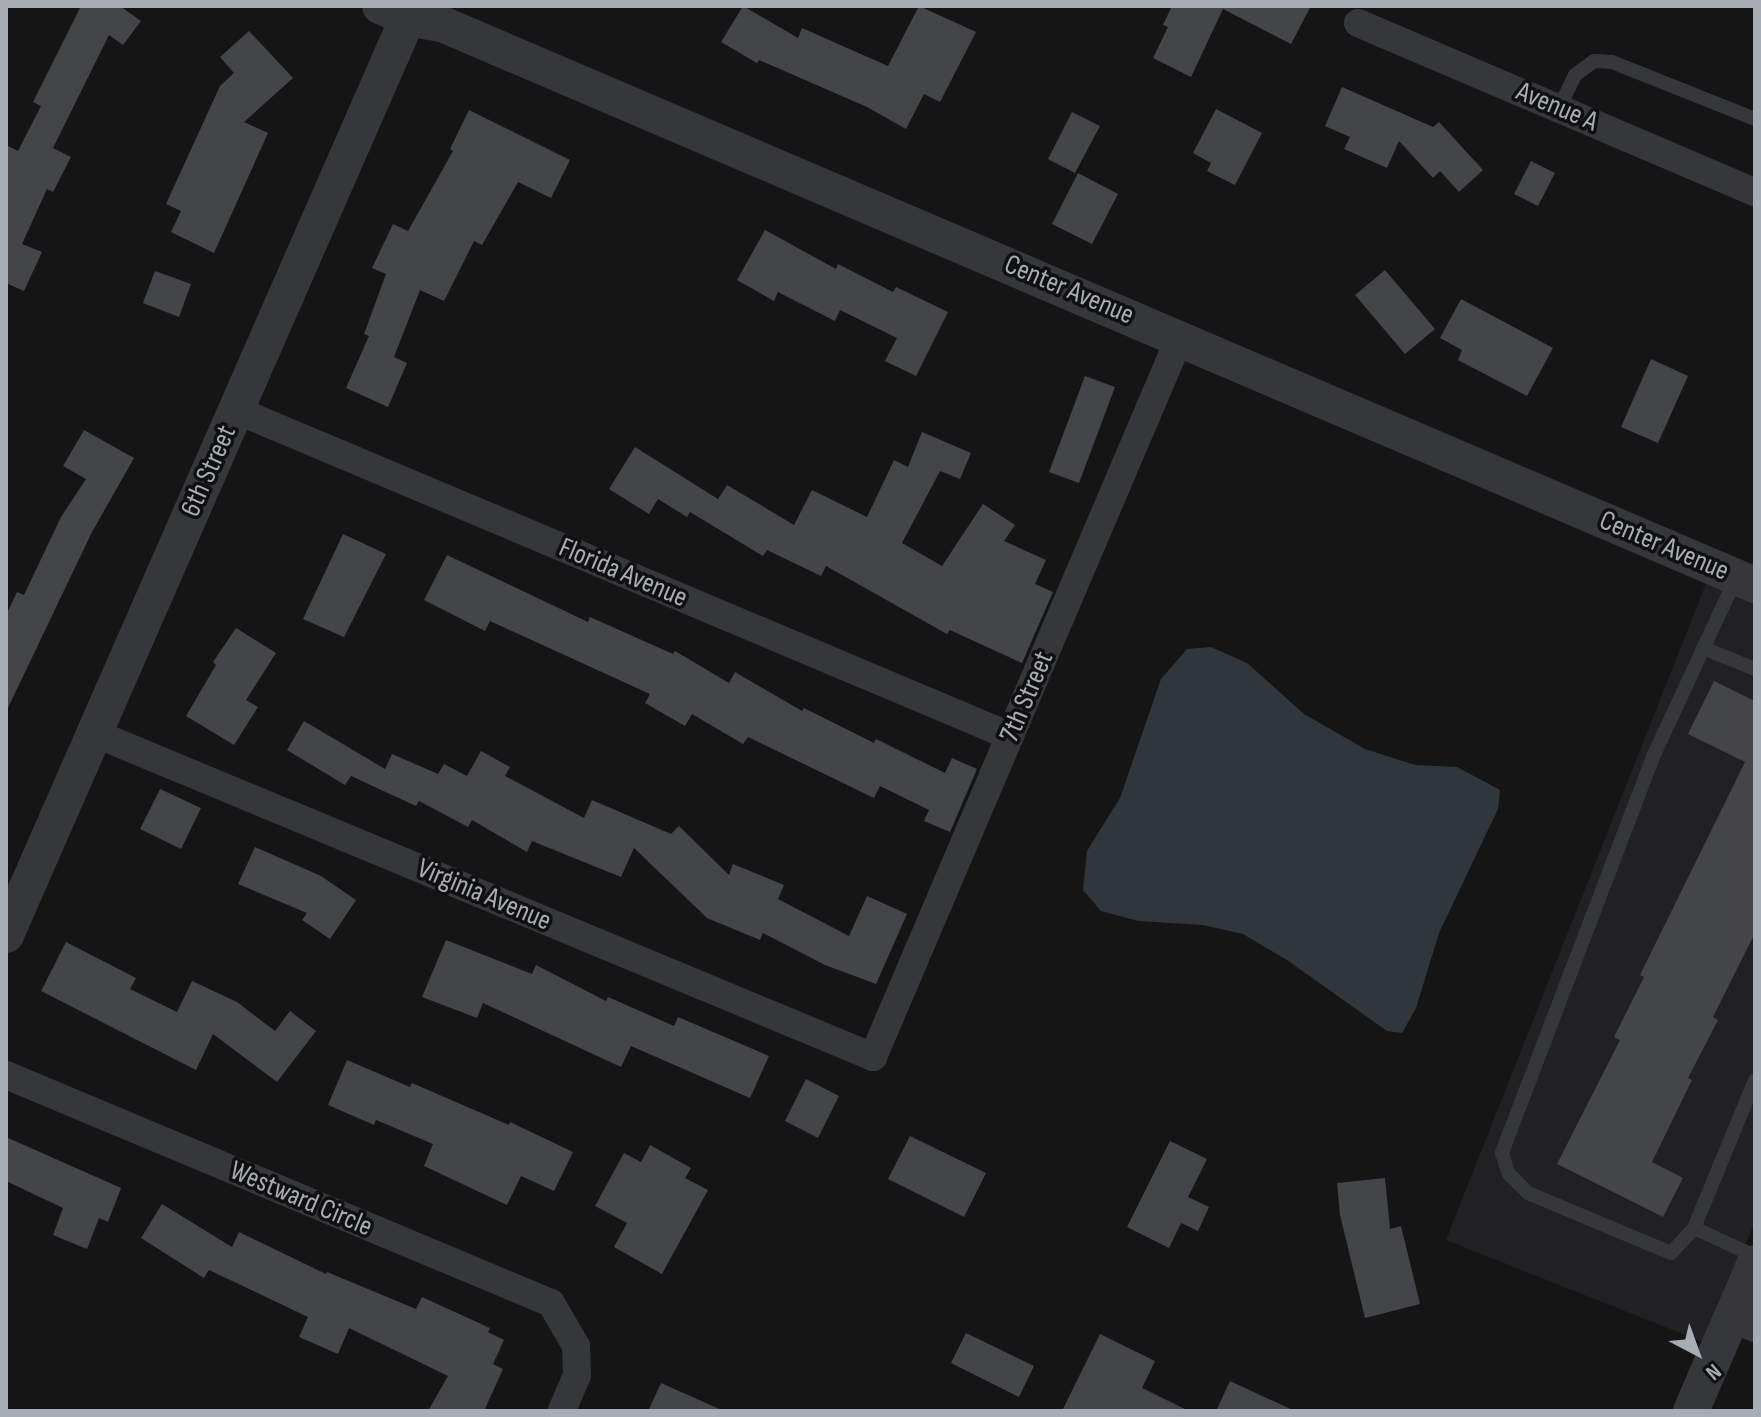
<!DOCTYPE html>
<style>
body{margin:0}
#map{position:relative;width:1761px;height:1417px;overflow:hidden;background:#151516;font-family:"Sofia Sans Condensed",sans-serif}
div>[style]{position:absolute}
.built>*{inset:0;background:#212123}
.water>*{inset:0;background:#2f373d}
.building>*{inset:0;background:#444548}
.service>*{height:14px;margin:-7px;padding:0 7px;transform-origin:7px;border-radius:7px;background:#36373a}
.minor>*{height:28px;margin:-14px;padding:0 14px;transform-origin:14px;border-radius:14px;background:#36373a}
.tertiary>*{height:36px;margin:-18px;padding:0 18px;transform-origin:18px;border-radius:18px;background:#36373a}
span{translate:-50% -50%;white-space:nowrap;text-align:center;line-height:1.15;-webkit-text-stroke:7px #101011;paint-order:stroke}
.street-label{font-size:28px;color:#a8acb4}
.frame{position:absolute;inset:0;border:8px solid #a8acb4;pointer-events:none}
.north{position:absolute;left:1657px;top:1313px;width:80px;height:80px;-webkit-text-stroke:6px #101011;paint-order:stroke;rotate:139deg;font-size:22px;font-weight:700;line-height:32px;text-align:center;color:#a8acb4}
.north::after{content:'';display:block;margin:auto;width:28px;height:36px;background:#a8acb4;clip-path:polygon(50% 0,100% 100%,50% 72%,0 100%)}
</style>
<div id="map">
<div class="built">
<div style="clip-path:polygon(1707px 581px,1755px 602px,1755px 1222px,1703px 1342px,1446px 1240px)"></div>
</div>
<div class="water">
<div style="clip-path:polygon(1211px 647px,1247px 663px,1304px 714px,1365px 749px,1415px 765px,1457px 767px,1500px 790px,1498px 809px,1439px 933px,1416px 1008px,1402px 1033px,1387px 1031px,1287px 960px,1243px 934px,1203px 925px,1138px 921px,1101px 911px,1083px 890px,1087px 851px,1120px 798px,1161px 679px,1187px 649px)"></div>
</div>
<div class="building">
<div style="clip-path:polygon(81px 6px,120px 6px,141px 21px,123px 45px,109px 35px,53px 148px,71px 157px,53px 192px,47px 189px,22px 244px,42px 252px,24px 291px,6px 283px,6px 145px,18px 151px,41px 106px,33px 102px)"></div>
<div style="clip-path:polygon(743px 6px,798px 38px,802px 28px,888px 66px,919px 6px,976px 32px,940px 102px,924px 94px,906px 129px,867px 107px,759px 60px,757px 63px,721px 42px)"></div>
<div style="clip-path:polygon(1172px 6px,1311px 6px,1291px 44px,1223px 9px,1191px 77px,1153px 58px,1168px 27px,1163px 25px)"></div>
<div style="clip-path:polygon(249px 31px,293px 78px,244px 122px,268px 133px,214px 253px,171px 232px,181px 211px,166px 204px,220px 86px,234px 73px,220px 57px)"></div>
<div style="clip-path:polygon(1342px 87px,1433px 127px,1439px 122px,1483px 170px,1459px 192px,1440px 171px,1433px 178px,1399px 141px,1387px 168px,1344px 149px,1350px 137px,1325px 126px)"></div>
<div style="clip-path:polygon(1216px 109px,1262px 133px,1235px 185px,1207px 171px,1211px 163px,1193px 153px)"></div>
<div style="clip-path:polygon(469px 110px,570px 160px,551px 198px,518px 182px,482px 245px,474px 241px,444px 301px,420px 290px,394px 357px,407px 363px,388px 407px,346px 388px,369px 336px,364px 334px,386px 274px,372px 268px,393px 224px,408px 231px,453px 151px,450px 149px)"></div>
<div style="clip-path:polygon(1072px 112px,1100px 126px,1075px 173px,1048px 159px)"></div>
<div style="clip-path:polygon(1531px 161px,1555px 173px,1538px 206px,1514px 194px)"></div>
<div style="clip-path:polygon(1078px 173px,1118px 194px,1092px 244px,1052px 224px)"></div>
<div style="clip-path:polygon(765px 230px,836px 269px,838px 264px,893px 292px,896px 287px,948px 312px,916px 376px,885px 361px,897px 338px,840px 310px,835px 321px,778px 292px,774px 301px,737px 280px)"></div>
<div style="clip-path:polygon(1385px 270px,1435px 329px,1405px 354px,1355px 295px)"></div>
<div style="clip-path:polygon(155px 271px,191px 284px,179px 317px,143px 303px)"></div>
<div style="clip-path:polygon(1461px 299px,1553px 348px,1527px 396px,1458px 360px,1462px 350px,1440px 338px)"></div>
<div style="clip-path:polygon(1651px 359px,1688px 376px,1658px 443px,1621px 427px)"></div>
<div style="clip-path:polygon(1085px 376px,1115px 387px,1079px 483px,1049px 472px)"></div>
<div style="clip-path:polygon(84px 430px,134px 458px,92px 532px,6px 712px,6px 615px,17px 592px,24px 595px,61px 517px,86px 479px,63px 466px)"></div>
<div style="clip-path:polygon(922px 432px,971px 453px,960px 479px,940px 471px,902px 543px,942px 566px,983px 504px,1015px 525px,1004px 541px,1046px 560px,1035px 584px,1053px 592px,1022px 663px,950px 630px,947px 634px,826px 566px,821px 576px,767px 550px,763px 556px,690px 512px,687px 517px,658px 499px,649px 514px,609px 489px,635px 447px,718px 499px,727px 485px,794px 525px,812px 490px,867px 517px,894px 460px,908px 467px)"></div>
<div style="clip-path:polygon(343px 534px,386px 554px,344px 637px,303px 619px)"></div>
<div style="clip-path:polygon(447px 555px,588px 622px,590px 617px,673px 654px,675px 651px,729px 683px,735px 672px,802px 711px,804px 708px,874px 743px,876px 739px,945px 773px,952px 758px,977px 769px,950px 832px,924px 821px,929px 810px,880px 786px,874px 798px,748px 737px,743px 744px,692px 714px,685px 726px,645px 703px,650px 694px,490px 621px,485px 631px,424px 600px)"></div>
<div style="clip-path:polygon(236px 628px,276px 653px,246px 700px,258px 707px,234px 745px,186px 716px,216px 665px,213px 662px)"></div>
<div style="clip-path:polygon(1714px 681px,1755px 701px,1755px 933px,1713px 1017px,1718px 1020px,1688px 1078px,1692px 1080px,1652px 1162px,1683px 1178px,1663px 1217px,1557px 1164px,1620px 1040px,1614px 1037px,1644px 977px,1640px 975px,1745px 762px,1688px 734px)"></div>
<div style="clip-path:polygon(304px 721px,385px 769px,392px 754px,438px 774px,444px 764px,467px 776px,481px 751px,510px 767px,505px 776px,584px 818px,592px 800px,671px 834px,679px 826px,729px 875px,733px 864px,784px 885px,778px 899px,849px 936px,867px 896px,907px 914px,876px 984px,825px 965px,763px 933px,760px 940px,707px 918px,634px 848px,621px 877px,532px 841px,527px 852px,472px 820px,468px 827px,419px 801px,416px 806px,351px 776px,345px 785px,287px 750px)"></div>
<div style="clip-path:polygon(160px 789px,201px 808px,181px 849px,140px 829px)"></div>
<div style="clip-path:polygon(255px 847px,321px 876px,356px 900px,330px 939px,302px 920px,307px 913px,238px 884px)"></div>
<div style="clip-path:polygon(446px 940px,532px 974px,536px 965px,606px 1001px,608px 997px,674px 1026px,678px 1017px,769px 1056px,750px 1098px,631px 1046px,621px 1067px,483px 1003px,477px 1018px,422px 997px)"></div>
<div style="clip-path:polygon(66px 942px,136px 978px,130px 989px,177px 1012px,192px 981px,237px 1002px,275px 1031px,290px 1011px,316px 1031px,277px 1082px,213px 1034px,196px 1070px,41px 991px)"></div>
<div style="clip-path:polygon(347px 1060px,410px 1087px,412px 1083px,509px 1125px,510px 1122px,573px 1152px,554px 1191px,521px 1176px,507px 1205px,424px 1166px,433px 1144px,376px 1120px,374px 1125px,328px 1105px)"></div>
<div style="clip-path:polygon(806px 1079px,839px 1096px,818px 1138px,785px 1121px)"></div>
<div style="clip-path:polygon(910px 1136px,986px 1173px,964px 1217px,888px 1179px)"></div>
<div style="clip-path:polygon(6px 1137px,121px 1188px,108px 1222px,99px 1218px,87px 1249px,53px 1235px,63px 1208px,6px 1181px)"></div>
<div style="clip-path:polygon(1170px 1141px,1207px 1159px,1188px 1197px,1209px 1207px,1198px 1231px,1181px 1223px,1169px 1248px,1127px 1227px)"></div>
<div style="clip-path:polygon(650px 1145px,691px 1168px,685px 1178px,708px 1190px,662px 1274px,614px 1247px,627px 1223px,595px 1206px,624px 1153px,641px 1162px)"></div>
<div style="clip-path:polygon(1385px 1178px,1390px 1229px,1401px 1226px,1420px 1304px,1365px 1318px,1340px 1215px,1337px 1183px)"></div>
<div style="clip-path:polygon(162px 1204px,232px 1247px,239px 1232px,326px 1274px,327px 1272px,416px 1309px,422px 1297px,490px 1328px,488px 1332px,504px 1340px,493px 1364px,503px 1369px,484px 1411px,428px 1411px,448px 1376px,349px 1328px,338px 1354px,299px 1337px,308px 1317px,209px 1270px,204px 1278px,141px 1238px)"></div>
<div style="clip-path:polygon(966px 1333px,1034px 1366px,1019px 1397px,951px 1363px)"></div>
<div style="clip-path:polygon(1100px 1334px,1155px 1361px,1142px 1388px,1189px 1411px,1062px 1411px)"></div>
<div style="clip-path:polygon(1230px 1381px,1295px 1411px,1216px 1411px)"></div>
<div style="clip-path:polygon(661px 1383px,724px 1411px,648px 1411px)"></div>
</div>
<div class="service">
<div style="left:1559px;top:108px;width:37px;rotate:-64deg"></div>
<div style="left:1575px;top:75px;width:24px;rotate:-36deg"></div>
<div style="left:1594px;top:61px;width:18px;rotate:3deg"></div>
<div style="left:1612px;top:62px;width:154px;rotate:21.7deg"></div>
<div style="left:1736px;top:578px;width:197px;rotate:114.9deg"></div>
<div style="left:1653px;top:757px;width:424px;rotate:110.9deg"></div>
<div style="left:1502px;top:1153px;width:22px;rotate:72deg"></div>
<div style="left:1509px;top:1174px;width:27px;rotate:45deg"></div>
<div style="left:1528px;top:1193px;width:155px;rotate:22.8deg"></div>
<div style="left:1671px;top:1253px;width:34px;rotate:-47deg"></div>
<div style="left:1694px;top:1228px;width:160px;rotate:-67.6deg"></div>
<div style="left:1703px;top:648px;width:56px;rotate:22deg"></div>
<div style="left:1694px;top:1228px;width:67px;rotate:24.7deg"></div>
</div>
<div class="minor">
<div style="left:1358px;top:23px;width:431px;rotate:23.1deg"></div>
<div style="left:236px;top:410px;width:840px;rotate:22.84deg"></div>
<div style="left:94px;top:733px;width:844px;rotate:22.58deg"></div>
<div style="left:873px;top:1057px;width:783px;rotate:-66.91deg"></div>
<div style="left:6px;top:1075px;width:591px;rotate:22.7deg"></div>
<div style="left:551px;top:1303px;width:50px;rotate:59.8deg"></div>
<div style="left:576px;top:1346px;width:29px;rotate:88deg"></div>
<div style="left:577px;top:1375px;width:39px;rotate:113deg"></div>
<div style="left:1731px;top:1318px;width:26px;rotate:23deg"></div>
</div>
<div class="tertiary">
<div style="left:380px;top:6px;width:30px;rotate:24deg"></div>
<div style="left:407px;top:18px;width:36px;rotate:10deg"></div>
<div style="left:442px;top:24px;width:1428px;rotate:23.14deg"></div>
<div style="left:6px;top:935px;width:1014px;rotate:-66.34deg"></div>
<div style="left:1691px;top:1411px;width:161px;rotate:-66.6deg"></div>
</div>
<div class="street-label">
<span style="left:1557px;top:107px;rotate:23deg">Avenue A</span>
<span style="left:1069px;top:290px;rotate:23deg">Center Avenue</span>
<span style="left:209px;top:471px;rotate:-66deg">6th Street</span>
<span style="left:1664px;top:546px;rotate:23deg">Center Avenue</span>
<span style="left:623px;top:573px;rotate:23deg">Florida Avenue</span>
<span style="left:1027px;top:697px;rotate:-67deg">7th Street</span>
<span style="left:484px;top:895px;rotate:23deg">Virginia Avenue</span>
<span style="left:301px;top:1199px;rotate:23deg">Westward Circle</span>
</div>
<div class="frame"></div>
<div class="north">N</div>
</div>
